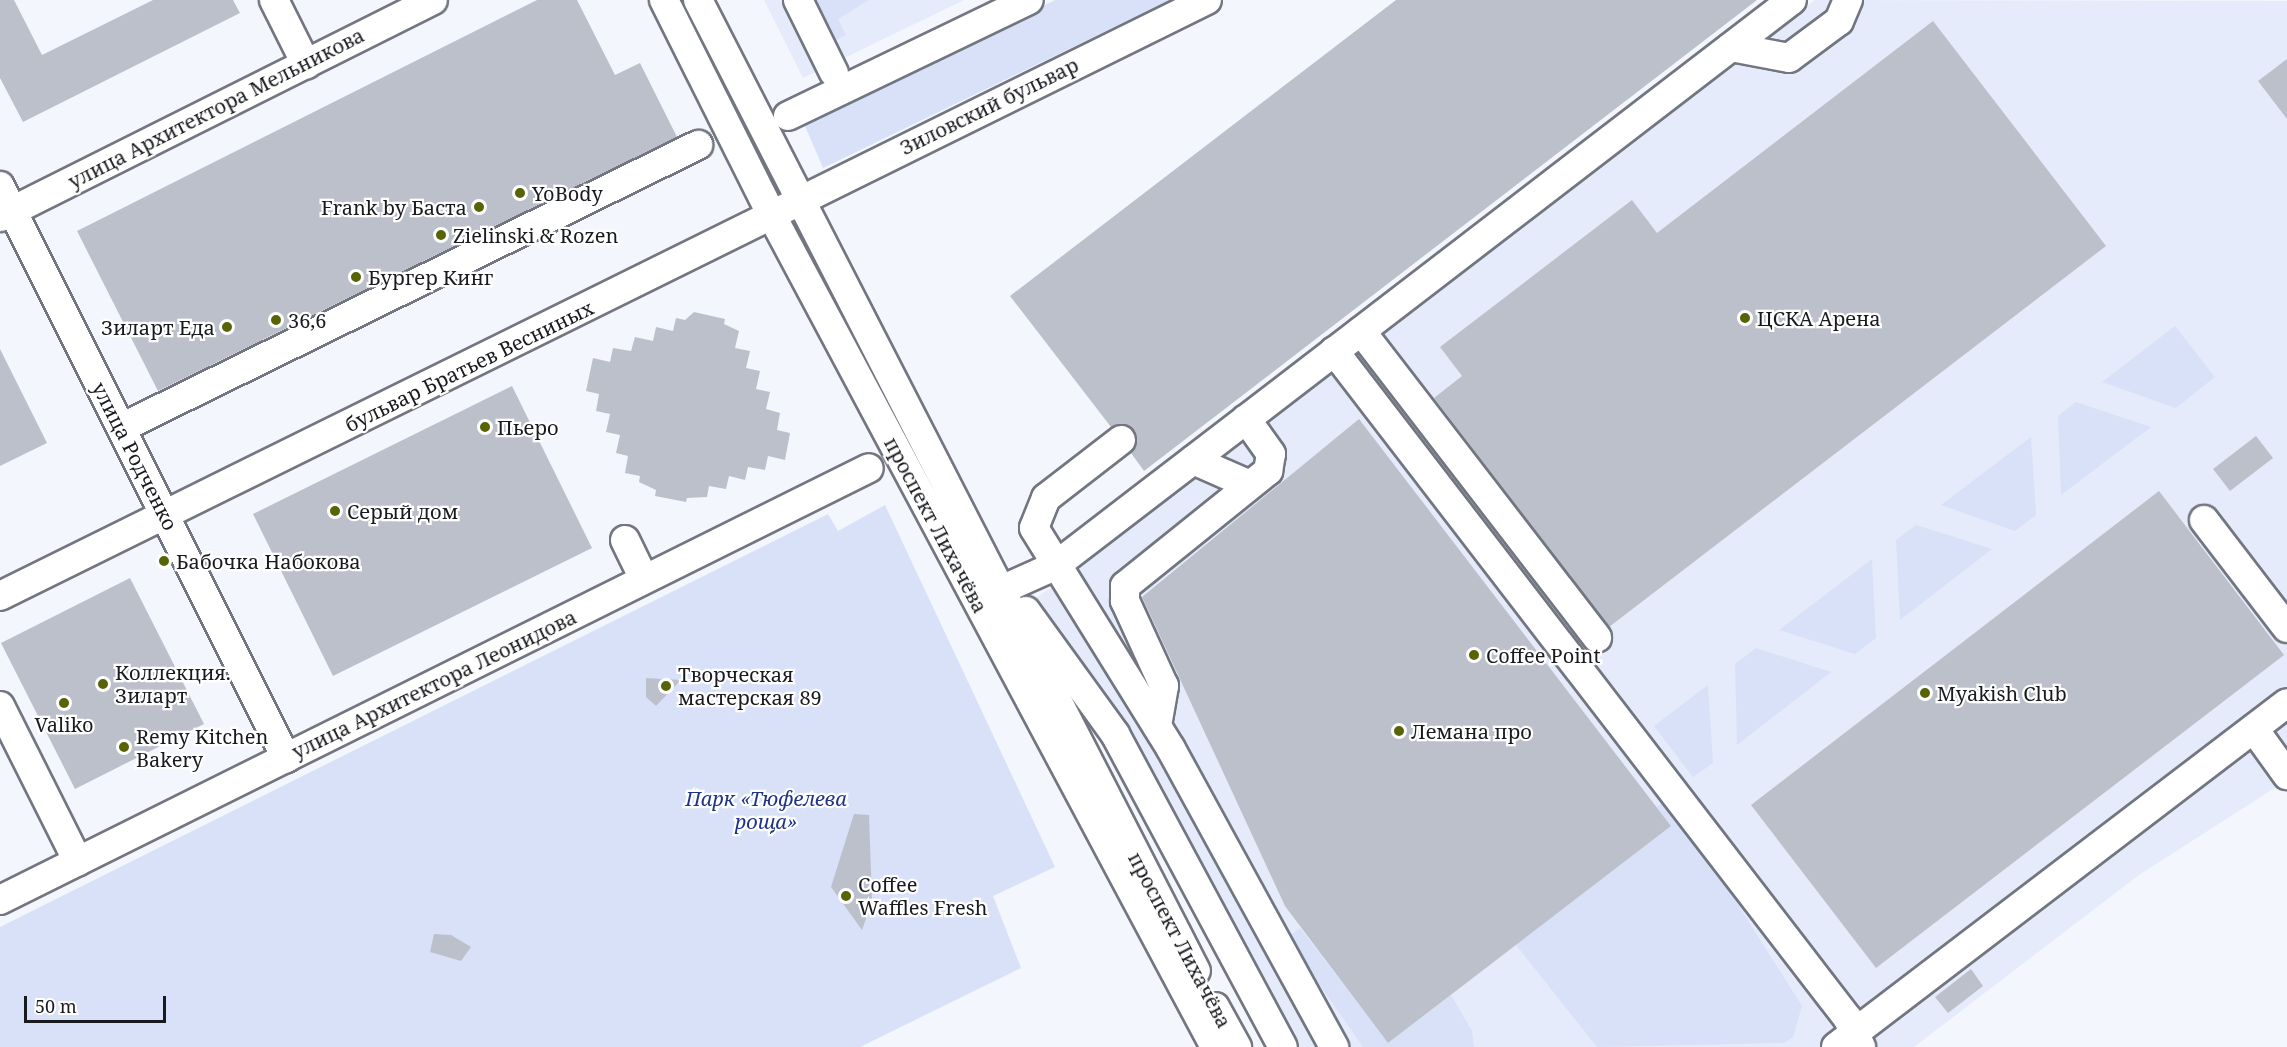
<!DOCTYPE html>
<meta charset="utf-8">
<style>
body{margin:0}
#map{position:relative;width:2287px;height:1047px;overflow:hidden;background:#f4f6fd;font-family:"Noto Serif",serif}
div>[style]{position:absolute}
.built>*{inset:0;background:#e5ebfa}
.green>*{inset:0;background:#d8e1f7}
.building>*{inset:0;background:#bcc0cb}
.roads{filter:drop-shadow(2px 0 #727680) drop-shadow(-2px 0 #727680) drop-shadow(0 2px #727680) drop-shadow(0 -2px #727680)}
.minor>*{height:28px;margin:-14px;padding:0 14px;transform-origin:14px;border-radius:14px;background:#fff}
.dots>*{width:16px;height:16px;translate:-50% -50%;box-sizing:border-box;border:3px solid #fff;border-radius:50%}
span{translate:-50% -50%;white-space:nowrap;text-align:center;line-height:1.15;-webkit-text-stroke:4.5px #fff;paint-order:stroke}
.street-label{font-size:20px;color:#181a1e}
.poi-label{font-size:20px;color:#181a1e}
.left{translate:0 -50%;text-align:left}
.right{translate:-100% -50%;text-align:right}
.park-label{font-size:20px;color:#1e3389;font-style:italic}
.scale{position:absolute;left:24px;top:996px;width:142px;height:27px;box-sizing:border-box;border:3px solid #181a1e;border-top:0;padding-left:8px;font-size:18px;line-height:21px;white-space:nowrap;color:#181a1e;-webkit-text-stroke:4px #fff;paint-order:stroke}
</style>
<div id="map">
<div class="built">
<div style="clip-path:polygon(764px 0,964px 0,803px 78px)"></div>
<div style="clip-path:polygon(1815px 0,2287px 1px,2287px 786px,2284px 782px,2139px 875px,1914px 1047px,1296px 1047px,1026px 606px)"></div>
</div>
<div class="green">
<div style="clip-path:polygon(809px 0,869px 0,838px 19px,846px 35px,830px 43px)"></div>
<div style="clip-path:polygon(1055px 0,1170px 0,823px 168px,805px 126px)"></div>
<div style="clip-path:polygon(2175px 326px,2215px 377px,2176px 408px,2102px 382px)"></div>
<div style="clip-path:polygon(2076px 402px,2151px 427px,2061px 495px,2058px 416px)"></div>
<div style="clip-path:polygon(2031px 437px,2036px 515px,2015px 531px,1941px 505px)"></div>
<div style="clip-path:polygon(885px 505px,1055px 867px,993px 896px,1021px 968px,860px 1047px,0 1047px,0 927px,828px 514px,838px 531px)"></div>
<div style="clip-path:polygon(1916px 525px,1992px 549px,1900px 620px,1896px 540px)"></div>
<div style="clip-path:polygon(1872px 559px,1876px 638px,1855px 654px,1779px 630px)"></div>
<div style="clip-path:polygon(1756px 648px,1831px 672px,1737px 745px,1735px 664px)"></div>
<div style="clip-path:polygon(1708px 685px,1713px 763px,1693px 777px,1654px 726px)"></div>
<div style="clip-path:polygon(1670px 797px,1802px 1006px,1793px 1037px,1784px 1043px,1597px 1047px,1516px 945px,1671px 826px,1657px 807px)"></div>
<div style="clip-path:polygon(1300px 928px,1388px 1043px,1451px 995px,1472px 1031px,1474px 1047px,1363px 1047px,1287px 938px)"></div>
</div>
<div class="building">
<div style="clip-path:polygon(0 0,14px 0,42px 55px,153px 0,233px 0,240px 13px,23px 122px,0 78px)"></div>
<div style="clip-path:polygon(537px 0,577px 0,615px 75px,640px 63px,677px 137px,158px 391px,77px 231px)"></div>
<div style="clip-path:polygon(1396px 0,1757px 0,1144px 471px,1131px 453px,1136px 446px,1134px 430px,1127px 425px,1111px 427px,1010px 296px)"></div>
<div style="clip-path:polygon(1933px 21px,2106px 246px,1609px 627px,1434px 398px,1462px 376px,1440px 347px,1632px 200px,1657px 233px)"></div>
<div style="clip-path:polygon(2287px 59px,2287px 119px,2258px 81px)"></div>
<div style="clip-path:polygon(694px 312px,725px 319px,724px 324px,739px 331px,735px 348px,750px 351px,746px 368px,760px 371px,756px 389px,770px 392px,766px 409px,780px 413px,777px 430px,790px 433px,785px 460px,768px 456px,765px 470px,748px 467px,745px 480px,729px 476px,726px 489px,709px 486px,707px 497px,687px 498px,686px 502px,655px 496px,656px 490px,639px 482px,640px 476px,625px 473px,628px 456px,616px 453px,620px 435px,606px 432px,610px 414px,596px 411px,599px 394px,586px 391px,593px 358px,610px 362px,613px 348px,631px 351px,635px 337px,653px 341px,656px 327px,673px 331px,676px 318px,685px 320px)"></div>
<div style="clip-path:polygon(0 349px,47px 443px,0 466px)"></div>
<div style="clip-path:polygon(512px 386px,592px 548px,333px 676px,253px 514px)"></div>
<div style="clip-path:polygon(1359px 419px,1671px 826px,1388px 1043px,1285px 906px,1142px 597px)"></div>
<div style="clip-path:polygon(2256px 436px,2273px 458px,2230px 491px,2213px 469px)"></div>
<div style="clip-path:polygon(2159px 491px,2284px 655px,1876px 968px,1751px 805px)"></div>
<div style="clip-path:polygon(130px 578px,204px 724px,75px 789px,1px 643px)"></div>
<div style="clip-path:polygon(646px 678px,681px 680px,656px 706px,646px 697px)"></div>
<div style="clip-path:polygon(854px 814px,869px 815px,872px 901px,862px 930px,831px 887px)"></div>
<div style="clip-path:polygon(434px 934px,451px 935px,471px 947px,461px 961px,430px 952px)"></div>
<div style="clip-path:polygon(1971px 969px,1983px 986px,1948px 1013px,1935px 997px)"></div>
</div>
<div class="roads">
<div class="minor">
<div style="left:274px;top:0;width:72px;rotate:63.4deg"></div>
<div style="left:664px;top:0;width:241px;rotate:63.4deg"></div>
<div style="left:772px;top:216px;width:942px;rotate:61.94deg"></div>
<div style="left:698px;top:0;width:1091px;rotate:62.85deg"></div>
<div style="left:798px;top:0;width:81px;rotate:63.7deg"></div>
<div style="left:1731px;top:47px;width:59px;rotate:10.7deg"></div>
<div style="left:1789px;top:58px;width:62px;rotate:-36.5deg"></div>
<div style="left:1839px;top:21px;width:23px;rotate:-67deg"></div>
<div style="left:788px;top:116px;width:267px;rotate:-25.7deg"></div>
<div style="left:0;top:186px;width:640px;rotate:63.43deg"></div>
<div style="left:0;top:217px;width:484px;rotate:-26.6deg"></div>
<div style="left:1361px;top:331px;width:387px;rotate:52.4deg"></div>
<div style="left:1334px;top:351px;width:843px;rotate:52.42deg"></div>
<div style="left:1848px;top:1019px;width:31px;rotate:65deg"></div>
<div style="left:121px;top:428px;width:643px;rotate:-26.13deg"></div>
<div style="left:1121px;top:440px;width:95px;rotate:142.3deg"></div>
<div style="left:1046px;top:498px;width:32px;rotate:112deg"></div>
<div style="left:1034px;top:528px;width:260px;rotate:58.2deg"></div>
<div style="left:1171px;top:749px;width:340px;rotate:61.3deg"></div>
<div style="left:1193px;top:460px;width:62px;rotate:23.7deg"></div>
<div style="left:2204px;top:520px;width:136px;rotate:52.5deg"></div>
<div style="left:625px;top:540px;width:43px;rotate:64deg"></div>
<div style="left:1010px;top:586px;width:49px;rotate:-24deg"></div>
<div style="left:1055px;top:566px;width:929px;rotate:-37.52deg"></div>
<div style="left:0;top:596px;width:1346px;rotate:-26.28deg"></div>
<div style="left:1026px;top:611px;width:152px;rotate:54.1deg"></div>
<div style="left:1115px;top:734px;width:355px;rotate:61.8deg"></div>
<div style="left:0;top:706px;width:174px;rotate:63.4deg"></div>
<div style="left:1157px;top:726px;width:41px;rotate:-80.1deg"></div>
<div style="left:1164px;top:686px;width:94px;rotate:-114.6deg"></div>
<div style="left:1125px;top:601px;width:15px;rotate:-90deg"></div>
<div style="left:1125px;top:586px;width:184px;rotate:-38.8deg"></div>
<div style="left:1268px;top:471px;width:17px;rotate:-80deg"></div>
<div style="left:1271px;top:454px;width:43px;rotate:-125.5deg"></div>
<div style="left:2254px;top:729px;width:57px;rotate:54.3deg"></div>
<div style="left:0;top:900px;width:970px;rotate:-26.43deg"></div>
<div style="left:1215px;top:1007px;width:46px;rotate:61.2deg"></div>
<div style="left:1836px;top:1047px;width:567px;rotate:-37.33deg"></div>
</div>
</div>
<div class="dots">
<div style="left:520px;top:193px;background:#576305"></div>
<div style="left:479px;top:207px;background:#576305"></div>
<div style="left:441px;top:235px;background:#576305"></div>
<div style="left:356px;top:277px;background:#576305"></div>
<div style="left:1745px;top:318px;background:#576305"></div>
<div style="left:276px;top:320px;background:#576305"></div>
<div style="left:227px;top:327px;background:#576305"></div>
<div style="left:485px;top:427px;background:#576305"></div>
<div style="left:335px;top:511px;background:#576305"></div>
<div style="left:164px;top:561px;background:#576305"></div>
<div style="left:1474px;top:655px;background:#576305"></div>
<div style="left:103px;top:684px;background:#576305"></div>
<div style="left:666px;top:686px;background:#576305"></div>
<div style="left:1925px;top:693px;background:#576305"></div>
<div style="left:64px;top:703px;background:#576305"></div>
<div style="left:1399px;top:731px;background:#576305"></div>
<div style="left:124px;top:747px;background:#576305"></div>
<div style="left:846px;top:896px;background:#576305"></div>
</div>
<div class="street-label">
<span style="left:989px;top:106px;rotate:-26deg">Зиловский бульвар</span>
<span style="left:216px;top:108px;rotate:-27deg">улица Архитектора Мельникова</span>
<span style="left:469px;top:366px;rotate:-26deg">бульвар Братьев Весниных</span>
<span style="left:135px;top:456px;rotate:63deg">улица Родченко</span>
<span style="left:936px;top:525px;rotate:62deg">проспект Лихачёва</span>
<span style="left:434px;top:684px;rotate:-26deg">улица Архитектора Леонидова</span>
<span style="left:1180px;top:940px;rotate:62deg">проспект Лихачёва</span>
</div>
<div class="poi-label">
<span class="left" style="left:532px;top:193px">YoBody</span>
<span class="right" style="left:467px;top:207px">Frank by Баста</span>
<span class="left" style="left:453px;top:235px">Zielinski &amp; Rozen</span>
<span class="left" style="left:368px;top:277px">Бургер Кинг</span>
<span class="left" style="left:1757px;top:318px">ЦСКА Арена</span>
<span class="left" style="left:288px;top:320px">36,6</span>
<span class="right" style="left:215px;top:327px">Зиларт Еда</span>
<span class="left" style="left:497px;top:427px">Пьеро</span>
<span class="left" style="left:347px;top:511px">Серый дом</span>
<span class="left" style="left:176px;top:561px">Бабочка Набокова</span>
<span class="left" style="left:1486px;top:655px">Coffee Point</span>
<span class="left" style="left:115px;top:684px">Коллекция.<br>Зиларт</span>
<span class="left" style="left:678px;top:686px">Творческая<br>мастерская 89</span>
<span class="left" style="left:1937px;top:693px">Myakish Club</span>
<span style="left:64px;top:724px">Valiko</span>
<span class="left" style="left:1411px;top:731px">Лемана про</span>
<span class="left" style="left:136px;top:748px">Remy Kitchen<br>Bakery</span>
<span class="left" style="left:858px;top:896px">Coffee<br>Waffles Fresh</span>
</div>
<div class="park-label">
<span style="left:766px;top:810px">Парк «Тюфелева<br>роща»</span>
</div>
<div class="scale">50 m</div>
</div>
